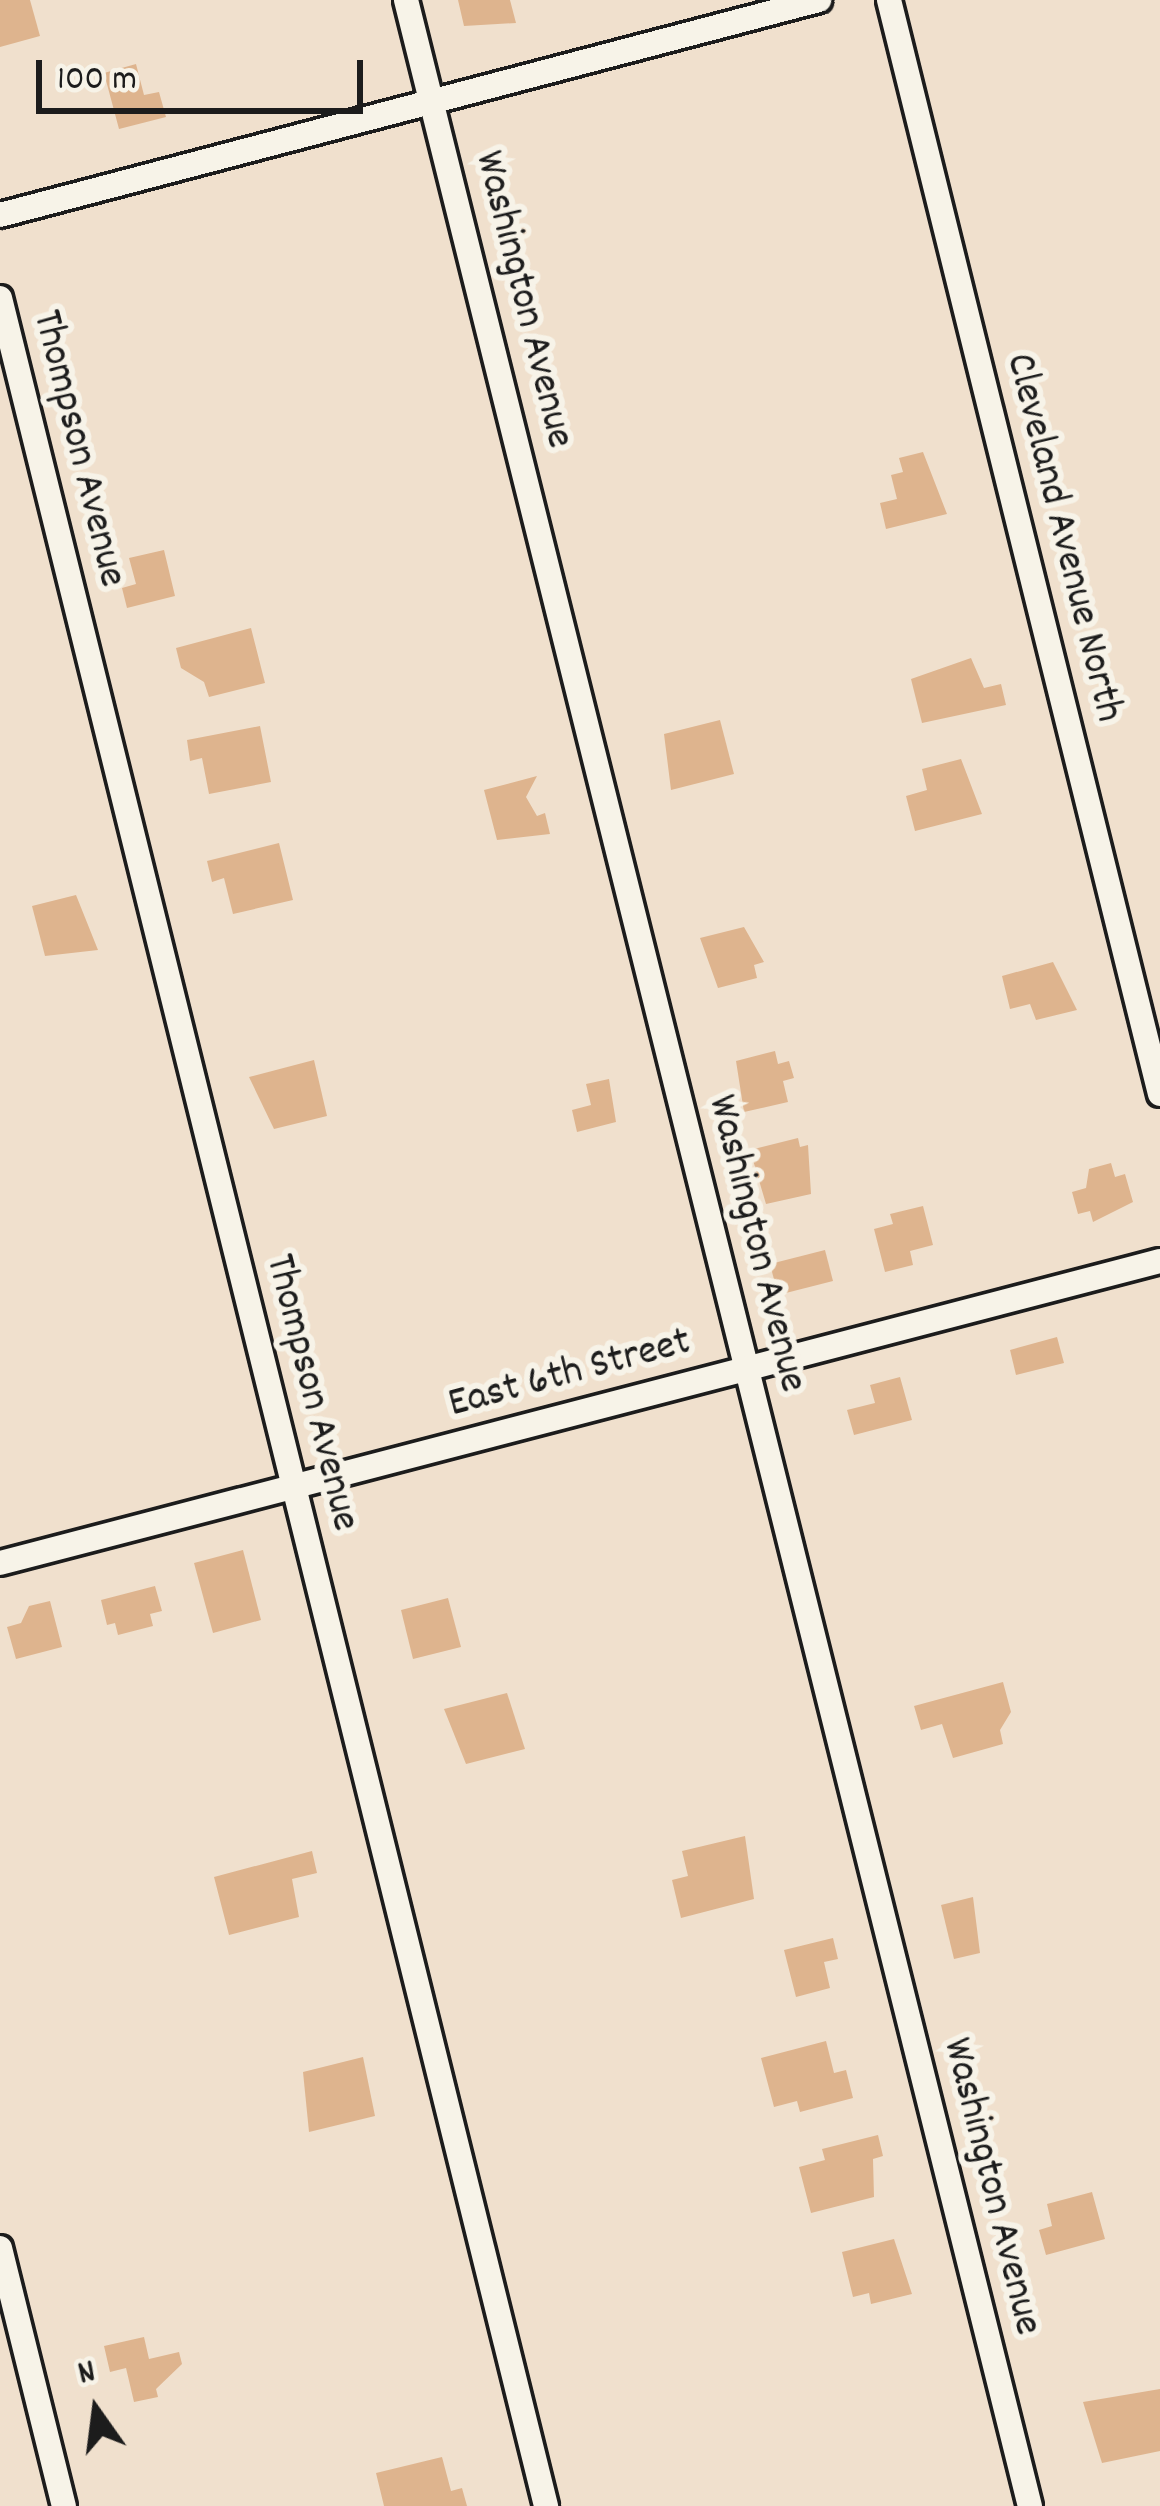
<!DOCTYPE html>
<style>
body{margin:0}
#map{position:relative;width:1160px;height:2506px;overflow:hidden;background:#f0e0cd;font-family:Dekko,sans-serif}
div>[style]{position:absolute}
.building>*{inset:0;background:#deb48e}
.roads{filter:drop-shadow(3px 0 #1c1c1c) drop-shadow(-3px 0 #1c1c1c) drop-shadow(0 3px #1c1c1c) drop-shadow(0 -3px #1c1c1c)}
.minor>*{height:24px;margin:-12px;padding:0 12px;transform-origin:12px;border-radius:12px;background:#f7f3e8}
span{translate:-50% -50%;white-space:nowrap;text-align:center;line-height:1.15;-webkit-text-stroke:12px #f7f3e8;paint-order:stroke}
.street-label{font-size:42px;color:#1c1c1c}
.north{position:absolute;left:36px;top:2350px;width:120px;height:120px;-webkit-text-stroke:9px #f7f3e8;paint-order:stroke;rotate:346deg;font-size:33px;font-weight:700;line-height:48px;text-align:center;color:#1c1c1c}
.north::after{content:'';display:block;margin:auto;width:42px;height:54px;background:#1c1c1c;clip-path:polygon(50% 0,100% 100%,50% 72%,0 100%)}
.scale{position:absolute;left:36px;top:60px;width:327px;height:54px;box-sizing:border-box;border:6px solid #1c1c1c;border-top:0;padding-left:15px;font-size:36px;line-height:42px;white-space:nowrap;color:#1c1c1c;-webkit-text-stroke:9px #f7f3e8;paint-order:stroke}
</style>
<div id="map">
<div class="building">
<div style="clip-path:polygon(0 0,30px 0,40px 36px,0 47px)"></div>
<div style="clip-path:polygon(458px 0,510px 0,516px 23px,464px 26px)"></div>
<div style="clip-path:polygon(136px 64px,144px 95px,159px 92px,166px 117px,119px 129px,104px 73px)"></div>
<div style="clip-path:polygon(923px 452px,947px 514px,886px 529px,880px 503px,897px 499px,891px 475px,903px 472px,899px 458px)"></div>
<div style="clip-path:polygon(164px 550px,175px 596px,127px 608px,122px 588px,136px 584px,129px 558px)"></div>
<div style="clip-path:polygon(251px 628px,265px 683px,209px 697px,204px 682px,181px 668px,176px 648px)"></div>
<div style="clip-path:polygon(971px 658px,984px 688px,1001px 684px,1006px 705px,922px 723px,911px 679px)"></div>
<div style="clip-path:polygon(720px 720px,734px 774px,671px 790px,664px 734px)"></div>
<div style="clip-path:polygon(260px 726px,271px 782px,209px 794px,202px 758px,190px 761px,187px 740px)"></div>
<div style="clip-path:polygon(961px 759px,982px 814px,915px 831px,906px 796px,927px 790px,922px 769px)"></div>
<div style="clip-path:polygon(537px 776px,526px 797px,537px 816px,545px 813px,550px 834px,497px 840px,484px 790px)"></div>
<div style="clip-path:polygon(279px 843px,293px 900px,233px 914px,224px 878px,212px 882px,207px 861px)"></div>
<div style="clip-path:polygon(76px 895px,98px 950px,45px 956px,32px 906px)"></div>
<div style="clip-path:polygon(744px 927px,764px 962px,754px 965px,757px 978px,718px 988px,700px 938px)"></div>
<div style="clip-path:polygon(1053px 962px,1077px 1010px,1036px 1020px,1030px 1004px,1010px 1009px,1002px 976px)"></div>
<div style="clip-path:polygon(775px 1051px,778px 1064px,789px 1061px,794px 1078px,783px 1081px,788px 1102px,744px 1112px,736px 1061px)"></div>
<div style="clip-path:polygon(314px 1060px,327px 1116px,274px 1129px,249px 1077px)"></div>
<div style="clip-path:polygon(609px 1079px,616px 1122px,577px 1132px,572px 1110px,591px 1105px,586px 1084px)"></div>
<div style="clip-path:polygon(798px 1138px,800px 1147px,808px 1145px,811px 1194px,766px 1204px,750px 1150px)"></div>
<div style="clip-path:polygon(1111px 1163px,1115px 1177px,1125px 1174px,1133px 1202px,1093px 1222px,1090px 1211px,1078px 1214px,1072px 1192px,1086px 1188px,1089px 1169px)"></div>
<div style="clip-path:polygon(923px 1206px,933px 1245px,910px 1251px,913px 1265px,885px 1272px,874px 1229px,893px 1224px,890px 1214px)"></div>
<div style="clip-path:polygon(825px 1250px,833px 1281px,778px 1295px,770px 1264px)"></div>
<div style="clip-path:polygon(1057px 1337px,1064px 1363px,1016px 1375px,1010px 1350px)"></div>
<div style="clip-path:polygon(900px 1377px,912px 1420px,854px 1435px,847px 1410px,875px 1403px,870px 1385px)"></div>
<div style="clip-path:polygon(243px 1550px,261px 1620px,213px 1633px,194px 1563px)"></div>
<div style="clip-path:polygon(155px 1586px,162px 1611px,150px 1614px,153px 1626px,118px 1635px,115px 1623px,107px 1625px,101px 1600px)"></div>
<div style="clip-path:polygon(448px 1598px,461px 1647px,413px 1659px,401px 1610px)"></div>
<div style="clip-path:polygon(50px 1601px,62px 1647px,16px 1659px,7px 1627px,21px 1623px,29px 1606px)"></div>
<div style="clip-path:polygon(1003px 1682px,1011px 1712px,1000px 1730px,1003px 1744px,953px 1758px,942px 1724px,921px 1730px,914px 1706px)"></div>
<div style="clip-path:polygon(507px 1693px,525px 1749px,466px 1764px,444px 1709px)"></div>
<div style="clip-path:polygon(745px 1836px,754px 1899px,681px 1918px,672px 1880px,688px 1876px,682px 1851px)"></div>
<div style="clip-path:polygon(312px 1851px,317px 1873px,292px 1879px,299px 1917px,229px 1935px,214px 1877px)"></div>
<div style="clip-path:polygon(973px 1897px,980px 1953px,954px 1959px,941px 1905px)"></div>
<div style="clip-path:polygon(833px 1938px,838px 1959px,824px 1962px,830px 1988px,796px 1997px,784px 1950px)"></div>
<div style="clip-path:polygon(826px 2041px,834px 2073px,846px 2070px,853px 2098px,800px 2112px,797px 2101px,774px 2107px,761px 2058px)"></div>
<div style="clip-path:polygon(363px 2057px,375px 2116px,309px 2132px,303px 2072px)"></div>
<div style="clip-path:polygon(878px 2135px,883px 2156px,873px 2159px,874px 2197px,811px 2213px,799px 2167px,825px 2160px,822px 2149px)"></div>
<div style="clip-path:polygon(1092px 2192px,1105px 2239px,1046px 2255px,1039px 2230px,1052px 2226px,1047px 2204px)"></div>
<div style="clip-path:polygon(894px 2239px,912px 2294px,871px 2304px,869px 2293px,853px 2297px,842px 2252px)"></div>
<div style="clip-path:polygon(144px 2337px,149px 2359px,179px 2352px,182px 2364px,156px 2389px,158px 2397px,134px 2402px,126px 2368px,110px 2372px,104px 2346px)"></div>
<div style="clip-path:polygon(1160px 2389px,1160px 2451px,1102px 2463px,1083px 2402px)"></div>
<div style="clip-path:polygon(442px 2457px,451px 2491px,462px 2488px,467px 2506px,384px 2506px,376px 2473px)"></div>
</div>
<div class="roads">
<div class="minor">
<div style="left:406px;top:0;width:2583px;rotate:76.02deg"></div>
<div style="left:889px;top:0;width:1127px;rotate:76.09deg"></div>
<div style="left:0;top:215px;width:847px;rotate:-14.71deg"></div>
<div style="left:0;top:298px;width:2275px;rotate:76.11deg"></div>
<div style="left:0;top:1563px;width:1199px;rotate:-14.59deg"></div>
<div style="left:0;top:2248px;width:266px;rotate:76.1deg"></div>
</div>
</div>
<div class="street-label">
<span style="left:522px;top:300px;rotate:76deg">Washington Avenue</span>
<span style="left:77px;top:449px;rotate:76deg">Thompson Avenue</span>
<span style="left:1062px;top:538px;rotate:76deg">Cleveland Avenue North</span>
<span style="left:755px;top:1244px;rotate:76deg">Washington Avenue</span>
<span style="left:570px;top:1375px;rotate:-15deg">East 6th Street</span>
<span style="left:310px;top:1393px;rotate:76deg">Thompson Avenue</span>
<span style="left:990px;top:2187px;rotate:76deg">Washington Avenue</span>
</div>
<div class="north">N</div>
<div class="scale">100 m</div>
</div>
